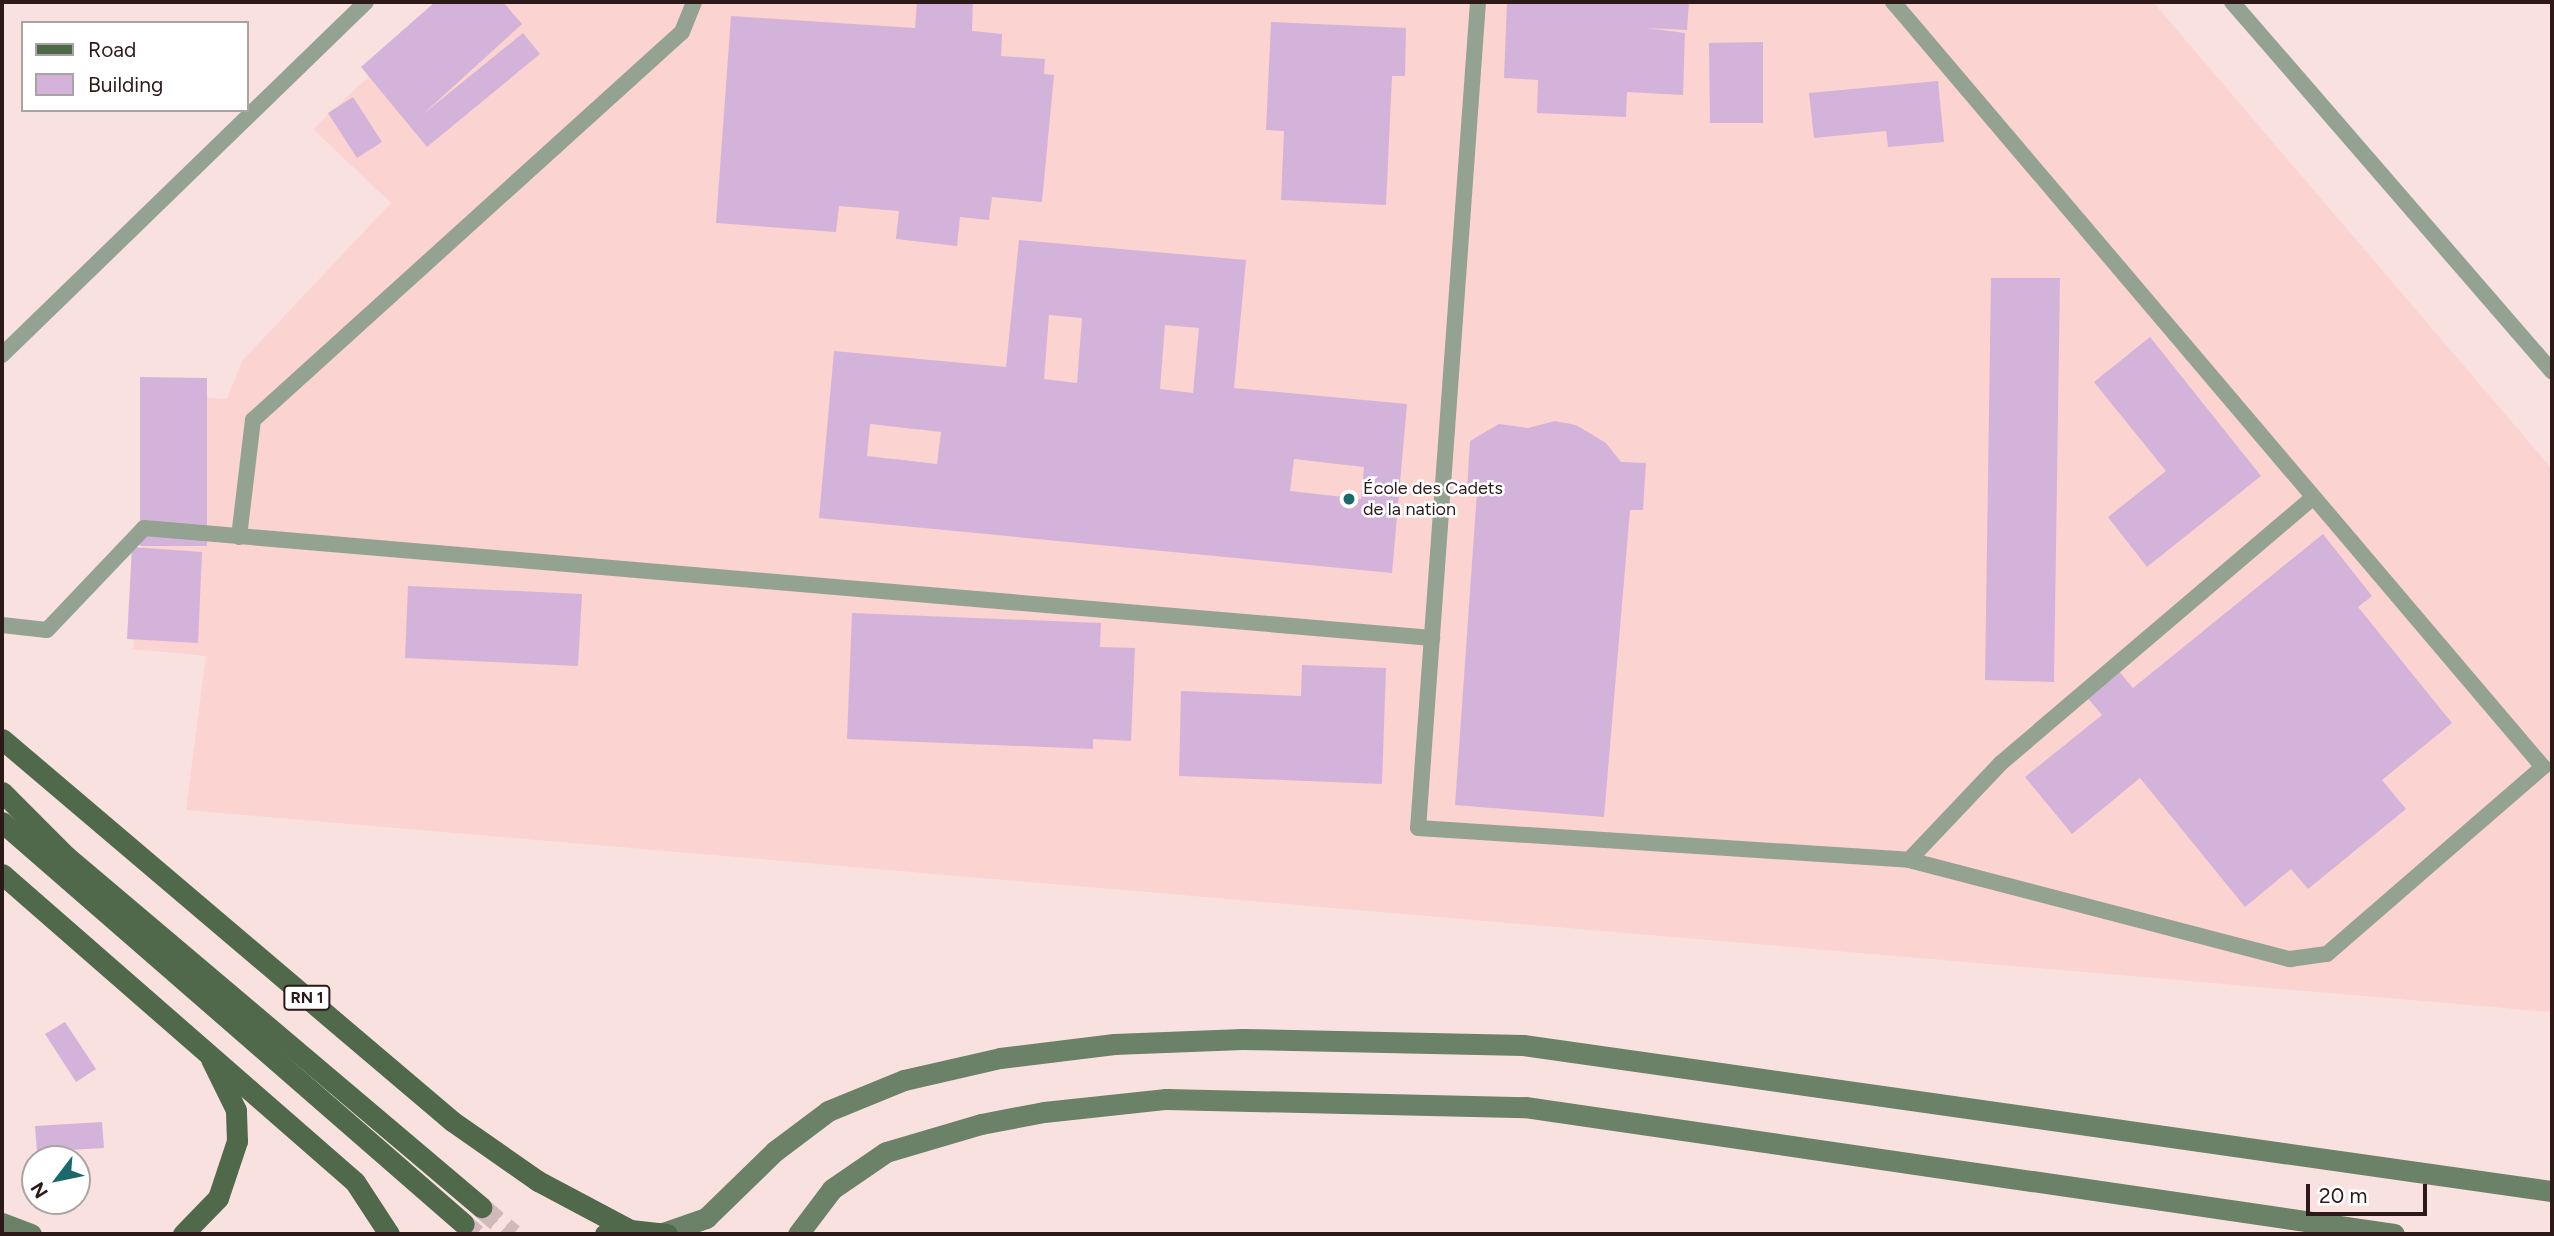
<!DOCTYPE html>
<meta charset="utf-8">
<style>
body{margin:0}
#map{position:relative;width:2554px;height:1236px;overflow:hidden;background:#f9e1e0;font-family:Figtree,sans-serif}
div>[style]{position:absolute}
.built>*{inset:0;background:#fbd3d1}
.building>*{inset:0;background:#d4b3db}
.primary-tunnel>*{height:21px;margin-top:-10.5px;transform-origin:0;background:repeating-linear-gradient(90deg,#d0b9b8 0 21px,transparent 0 31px)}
.lane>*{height:16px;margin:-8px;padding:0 8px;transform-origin:8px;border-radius:8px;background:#94a291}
.secondary>*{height:21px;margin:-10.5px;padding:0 10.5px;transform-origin:10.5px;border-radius:10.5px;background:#6b8168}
.primary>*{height:21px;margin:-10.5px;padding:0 10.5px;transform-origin:10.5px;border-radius:10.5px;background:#4f694a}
.dots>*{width:19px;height:19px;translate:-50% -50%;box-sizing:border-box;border:4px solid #fff;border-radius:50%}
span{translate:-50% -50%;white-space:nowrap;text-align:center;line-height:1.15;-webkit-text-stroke:5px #fff;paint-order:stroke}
.shield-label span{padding:2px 5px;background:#fff;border:2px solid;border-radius:5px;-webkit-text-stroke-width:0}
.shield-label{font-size:16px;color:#2d1918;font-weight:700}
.poi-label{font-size:18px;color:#2d1918}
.left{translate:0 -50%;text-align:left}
.frame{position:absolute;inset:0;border:4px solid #2d1918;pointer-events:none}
.legend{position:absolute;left:21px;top:21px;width:228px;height:91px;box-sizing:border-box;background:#fff;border:2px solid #aba3a3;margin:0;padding:9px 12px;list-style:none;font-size:21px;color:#2d1918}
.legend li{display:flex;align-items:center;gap:14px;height:35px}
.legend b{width:35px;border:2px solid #aba3a3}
.north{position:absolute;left:21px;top:1145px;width:70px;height:70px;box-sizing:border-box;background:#fff;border:2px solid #aba3a3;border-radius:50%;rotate:238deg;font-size:19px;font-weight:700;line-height:28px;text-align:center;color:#2d1918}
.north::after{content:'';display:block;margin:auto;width:24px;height:32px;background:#1b686d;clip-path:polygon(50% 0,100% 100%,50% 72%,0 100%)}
.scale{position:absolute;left:2306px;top:1184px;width:121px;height:32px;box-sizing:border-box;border:4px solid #2d1918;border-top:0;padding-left:9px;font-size:21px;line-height:24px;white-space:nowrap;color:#2d1918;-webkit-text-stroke:5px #fff;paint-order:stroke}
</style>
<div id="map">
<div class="built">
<div style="clip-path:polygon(448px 2px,2153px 2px,2552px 469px,2552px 1012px,186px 810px,206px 656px,133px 649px,156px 394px,227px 399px,242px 361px,391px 203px,313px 129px)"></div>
</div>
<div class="building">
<div style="clip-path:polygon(435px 2px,503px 2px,522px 24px,422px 115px,523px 33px,540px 54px,427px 147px,361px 67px)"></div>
<div style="clip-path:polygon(917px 2px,973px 2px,972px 31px,1002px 34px,1001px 56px,1045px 59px,1044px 74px,1054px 75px,1042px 202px,992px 197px,989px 220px,960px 217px,957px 246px,896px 239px,899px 211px,839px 206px,836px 232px,716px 223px,731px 16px,915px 28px)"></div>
<div style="clip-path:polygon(1507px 2px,1689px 2px,1687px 30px,1647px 28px,1685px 33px,1683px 95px,1627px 92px,1626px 117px,1537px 113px,1538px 80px,1504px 78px)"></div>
<div style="clip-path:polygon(1271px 22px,1406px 28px,1405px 76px,1392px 76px,1386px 205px,1281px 200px,1284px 131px,1266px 130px)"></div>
<div style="clip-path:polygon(1763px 42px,1763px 123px,1710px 123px,1709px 43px)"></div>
<div style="clip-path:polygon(1938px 81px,1944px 142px,1888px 147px,1886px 131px,1814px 138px,1809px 93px)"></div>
<div style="clip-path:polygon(353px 97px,382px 142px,357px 158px,328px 113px)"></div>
<div style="clip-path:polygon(evenodd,1019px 240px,1246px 260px,1234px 388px,1407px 404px,1392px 573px,819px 518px,834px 351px,1006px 367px,1019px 240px,1049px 315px,1082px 318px,1077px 383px,1044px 379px,1049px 315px,1019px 240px,1165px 325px,1199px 328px,1193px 393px,1160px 389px,1165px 325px,1019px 240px,870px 424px,941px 432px,937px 464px,867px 456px,870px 424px,1019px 240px,1294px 459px,1364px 467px,1361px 499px,1290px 491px,1294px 459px)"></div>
<div style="clip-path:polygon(1991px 278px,2060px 278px,2054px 682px,1985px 680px)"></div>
<div style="clip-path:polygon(2150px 337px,2261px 476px,2147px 567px,2108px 517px,2166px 471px,2094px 382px)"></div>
<div style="clip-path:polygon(140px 377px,207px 378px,207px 546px,140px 546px)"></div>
<div style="clip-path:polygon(1555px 421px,1576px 425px,1606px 443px,1621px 462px,1646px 463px,1643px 510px,1630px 510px,1604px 817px,1455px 805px,1477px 492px,1467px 491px,1470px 441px,1499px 424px,1528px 428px)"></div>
<div style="clip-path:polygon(2323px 534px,2372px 596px,2358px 607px,2452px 723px,2382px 780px,2406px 809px,2308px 889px,2291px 869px,2245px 907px,2140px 778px,2072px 834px,2025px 777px,2102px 715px,2086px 696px,2118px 670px,2133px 688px)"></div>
<div style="clip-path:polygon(132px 547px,202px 552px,198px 643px,127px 639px)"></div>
<div style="clip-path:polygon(408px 586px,582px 594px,578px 666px,405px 658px)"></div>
<div style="clip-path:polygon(852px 613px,1101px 623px,1100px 647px,1135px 648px,1131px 741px,1093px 739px,1093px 749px,847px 739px)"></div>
<div style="clip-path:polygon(1302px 665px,1386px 668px,1382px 784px,1179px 776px,1181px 691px,1301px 696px)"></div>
<div style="clip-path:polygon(65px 1022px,96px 1069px,76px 1082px,45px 1034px)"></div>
<div style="clip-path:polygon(102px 1122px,104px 1148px,37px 1152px,35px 1126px)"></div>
</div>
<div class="primary-tunnel">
<div style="left:481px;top:1207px;width:42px;rotate:40.2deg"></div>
<div style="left:464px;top:1224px;width:16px;rotate:40deg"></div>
</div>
<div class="lane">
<div style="left:1478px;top:2px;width:828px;rotate:94.15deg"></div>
<div style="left:1418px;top:828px;width:492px;rotate:3.7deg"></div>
<div style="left:1909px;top:860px;width:394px;rotate:14.6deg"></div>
<div style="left:2290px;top:959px;width:37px;rotate:-8deg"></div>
<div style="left:2327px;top:954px;width:286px;rotate:-40.9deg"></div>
<div style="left:2543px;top:767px;width:1004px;rotate:-130.35deg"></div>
<div style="left:2232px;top:2px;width:489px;rotate:49.1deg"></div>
<div style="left:2px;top:355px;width:507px;rotate:-44.12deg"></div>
<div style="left:239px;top:537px;width:118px;rotate:-83.2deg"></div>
<div style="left:253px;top:420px;width:578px;rotate:-42.13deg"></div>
<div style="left:682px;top:32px;width:32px;rotate:-68deg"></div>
<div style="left:2px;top:625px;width:45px;rotate:6.3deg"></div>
<div style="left:47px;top:630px;width:141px;rotate:-46.4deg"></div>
<div style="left:144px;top:528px;width:1293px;rotate:4.88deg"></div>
<div style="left:1909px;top:860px;width:134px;rotate:-46.5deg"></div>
<div style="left:2001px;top:763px;width:410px;rotate:-40.4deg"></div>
</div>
<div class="secondary">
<div style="left:2px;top:1223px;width:31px;rotate:21deg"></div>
<div style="left:663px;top:1233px;width:46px;rotate:-19.2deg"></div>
<div style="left:706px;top:1218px;width:96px;rotate:-44.2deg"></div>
<div style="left:775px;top:1151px;width:66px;rotate:-37deg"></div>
<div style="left:828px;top:1111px;width:82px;rotate:-22.2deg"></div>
<div style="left:904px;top:1080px;width:98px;rotate:-12.9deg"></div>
<div style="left:1000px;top:1058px;width:115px;rotate:-7deg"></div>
<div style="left:1114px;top:1044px;width:128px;rotate:-2.2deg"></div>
<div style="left:1242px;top:1039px;width:281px;rotate:1.2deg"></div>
<div style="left:1523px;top:1045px;width:1039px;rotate:8.08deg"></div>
<div style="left:798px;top:1234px;width:56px;rotate:-52.9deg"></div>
<div style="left:832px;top:1189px;width:65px;rotate:-34.4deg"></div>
<div style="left:886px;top:1152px;width:99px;rotate:-16.4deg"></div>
<div style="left:981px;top:1124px;width:64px;rotate:-10.8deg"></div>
<div style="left:1044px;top:1112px;width:123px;rotate:-6.1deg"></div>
<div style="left:1166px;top:1099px;width:359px;rotate:1.3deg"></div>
<div style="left:1525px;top:1107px;width:878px;rotate:8.31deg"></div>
</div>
<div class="primary">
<div style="left:2px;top:739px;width:590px;rotate:40.33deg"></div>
<div style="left:452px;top:1121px;width:105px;rotate:34.9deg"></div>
<div style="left:538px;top:1181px;width:104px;rotate:28deg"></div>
<div style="left:2px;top:792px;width:91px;rotate:45deg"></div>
<div style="left:66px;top:856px;width:544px;rotate:40.22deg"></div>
<div style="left:2px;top:822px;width:612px;rotate:41.03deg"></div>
<div style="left:2px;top:874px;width:468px;rotate:41.1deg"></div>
<div style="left:355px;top:1182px;width:62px;rotate:56.8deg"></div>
<div style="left:183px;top:1234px;width:50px;rotate:-45.8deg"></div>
<div style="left:218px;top:1198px;width:60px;rotate:-71.6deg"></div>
<div style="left:237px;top:1141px;width:31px;rotate:-92deg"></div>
<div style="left:236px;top:1110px;width:57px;rotate:-116.1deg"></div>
<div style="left:605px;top:1234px;width:25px;rotate:-9deg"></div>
<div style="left:630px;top:1230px;width:37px;rotate:6deg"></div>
</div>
<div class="dots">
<div style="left:1349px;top:499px;background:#1b686d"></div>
</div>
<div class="shield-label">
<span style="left:307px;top:998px">RN 1</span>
</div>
<div class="poi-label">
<span class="left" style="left:1363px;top:499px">École des Cadets<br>de la nation</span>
</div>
<div class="frame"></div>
<ul class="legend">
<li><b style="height:9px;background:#4f694a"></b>Road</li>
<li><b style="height:19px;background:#d4b3db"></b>Building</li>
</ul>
<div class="north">N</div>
<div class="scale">20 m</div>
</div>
